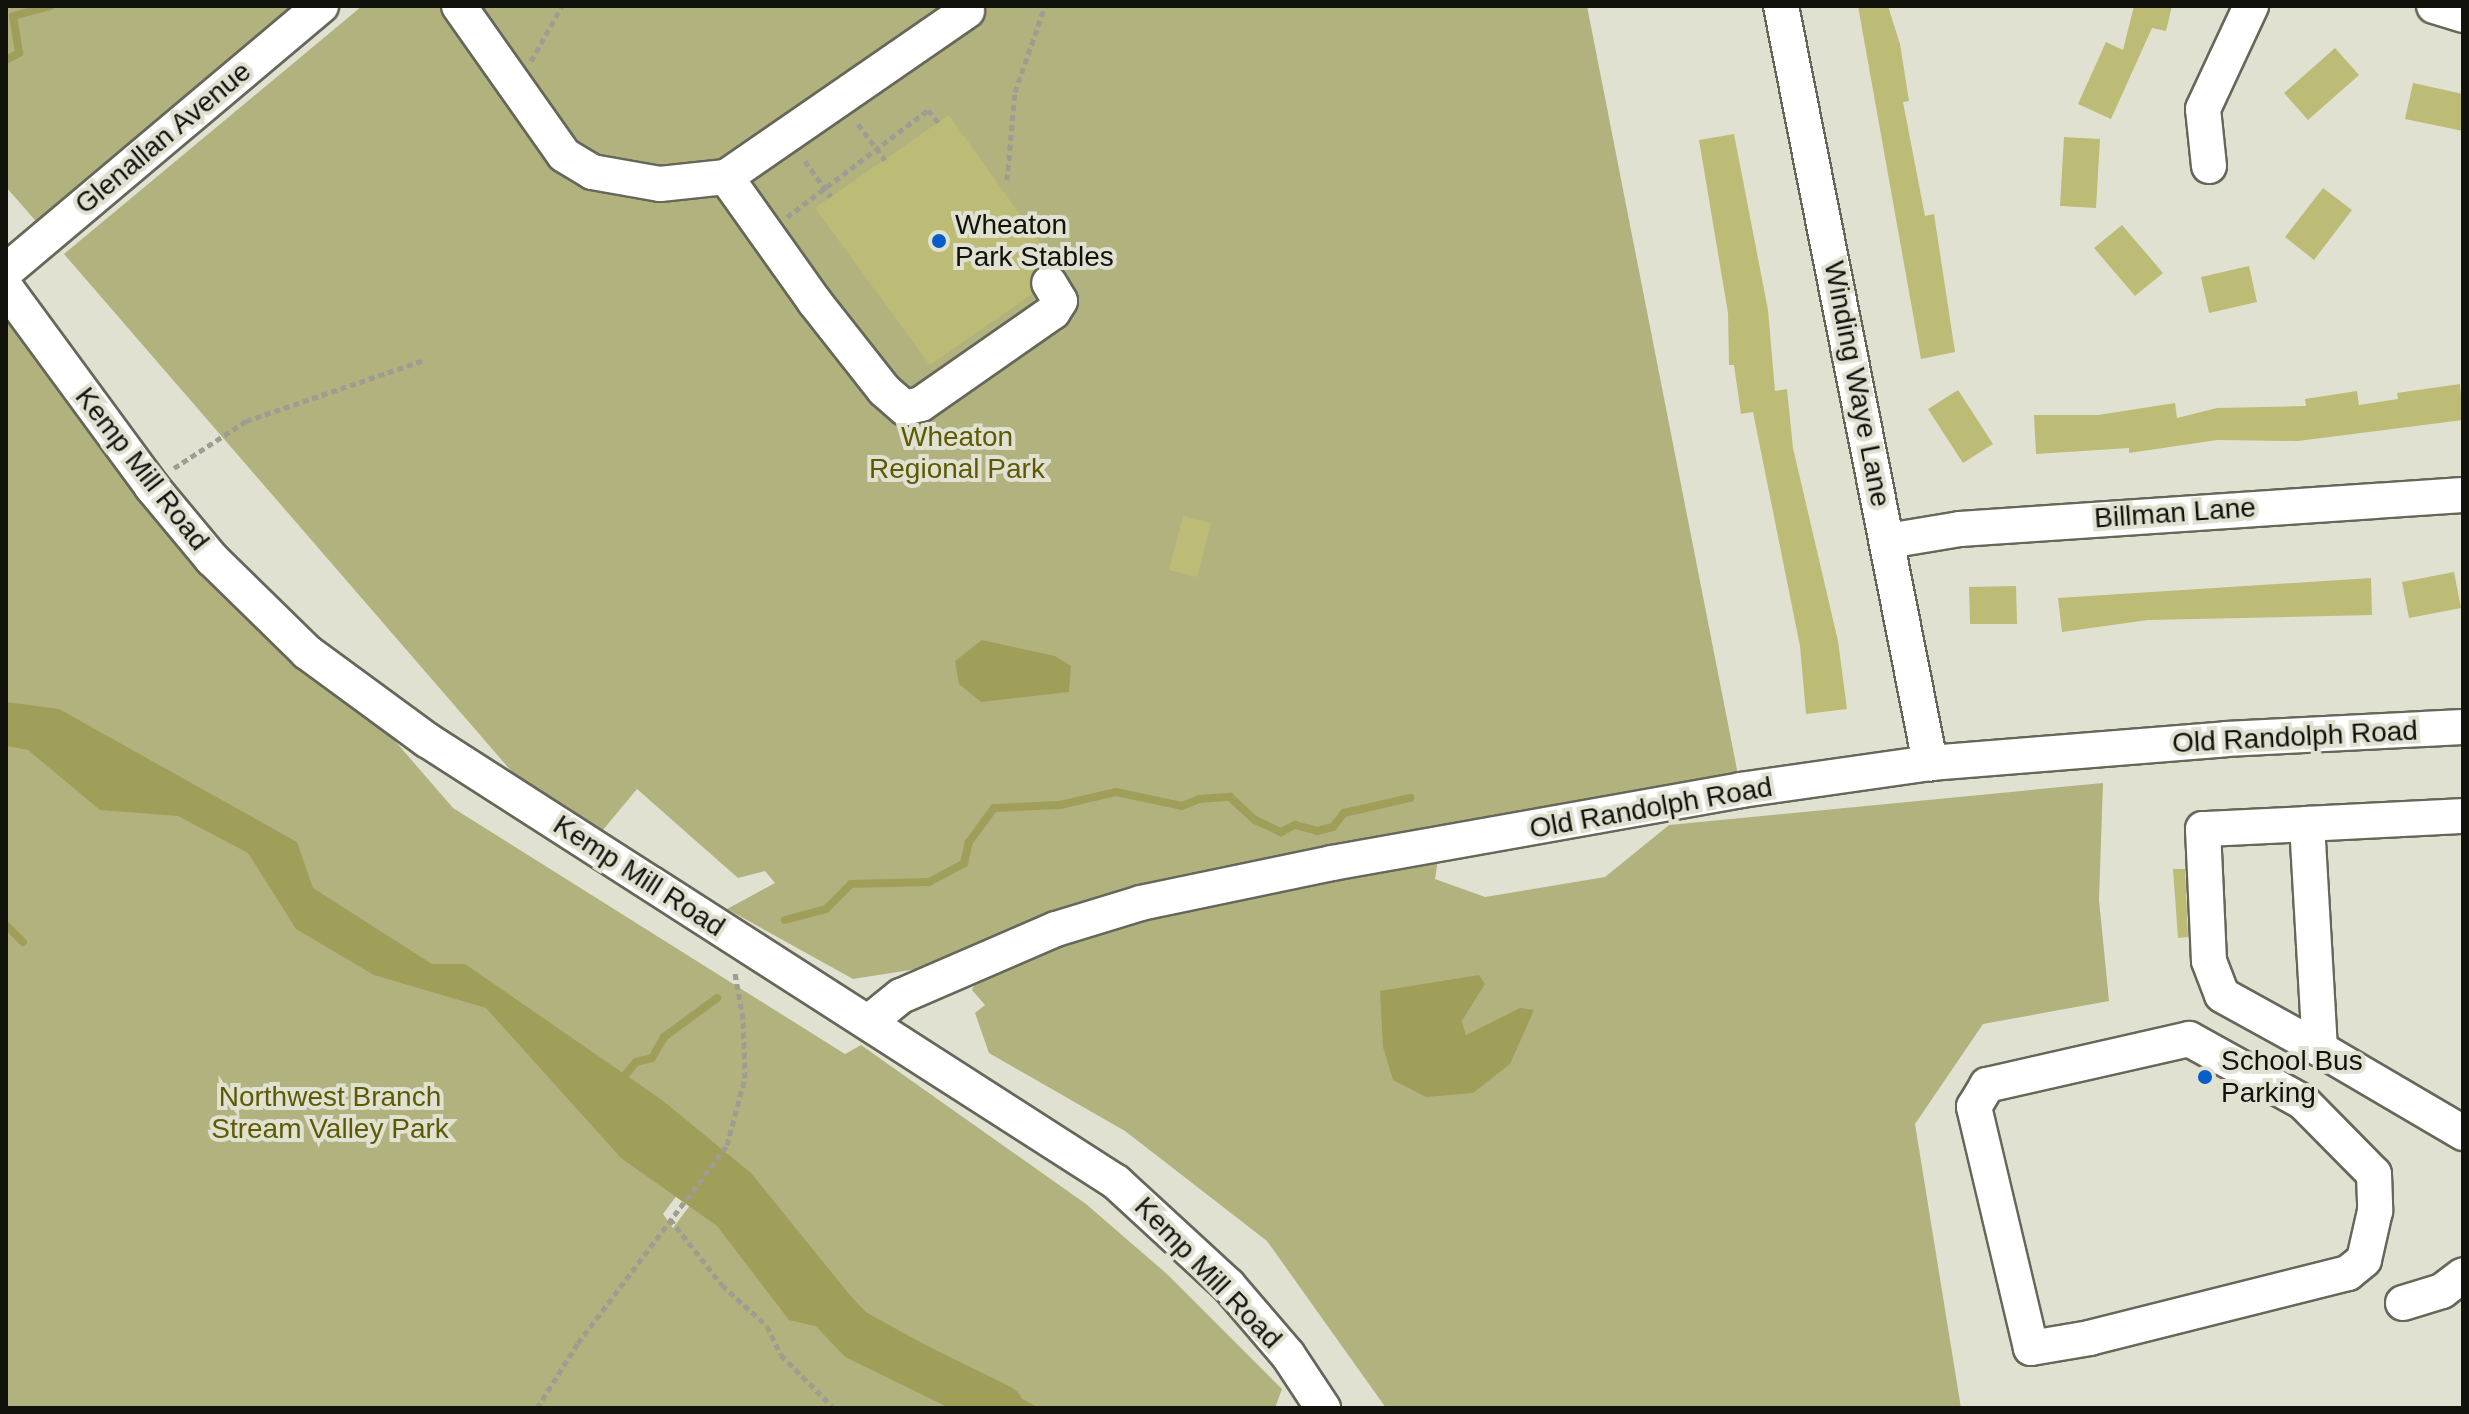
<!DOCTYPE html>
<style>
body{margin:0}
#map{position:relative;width:2469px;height:1414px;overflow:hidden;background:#e1e1d2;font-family:Helvetica,sans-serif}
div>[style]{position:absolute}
.green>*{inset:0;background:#b2b27f}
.water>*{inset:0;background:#a09f5a}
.stream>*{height:8px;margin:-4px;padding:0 4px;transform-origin:4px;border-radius:4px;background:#a09f5a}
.river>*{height:46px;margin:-23px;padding:0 23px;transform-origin:23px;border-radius:23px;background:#a09f5a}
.building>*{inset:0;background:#bcbc76}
.path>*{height:5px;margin-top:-2.5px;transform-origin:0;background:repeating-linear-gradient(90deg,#9d9d91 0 6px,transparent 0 10px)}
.roads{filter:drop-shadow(2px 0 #666759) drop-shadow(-2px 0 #666759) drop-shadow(0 2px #666759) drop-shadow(0 -2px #666759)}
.minor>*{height:34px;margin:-17px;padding:0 17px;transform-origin:17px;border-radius:17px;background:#fff}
.dots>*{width:22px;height:22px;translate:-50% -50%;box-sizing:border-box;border:4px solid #e1e1d2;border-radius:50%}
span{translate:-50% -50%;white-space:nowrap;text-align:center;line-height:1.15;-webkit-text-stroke:8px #e1e1d2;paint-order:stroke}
.street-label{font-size:28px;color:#12120d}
.poi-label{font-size:28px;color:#12120d}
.left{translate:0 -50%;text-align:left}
.park-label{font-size:28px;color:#5d5a04}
.frame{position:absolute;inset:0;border:8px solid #12120d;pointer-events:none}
</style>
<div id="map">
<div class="green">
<div style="clip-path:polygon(6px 6px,323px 6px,49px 236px,6px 187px)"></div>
<div style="clip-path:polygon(evenodd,362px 6px,1587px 6px,1741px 790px,1440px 847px,1435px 879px,1485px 897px,1605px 877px,1669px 825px,2103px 783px,2099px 900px,2109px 1001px,1983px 1024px,1915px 1124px,1961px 1408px,1386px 1408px,1267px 1241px,1125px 1131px,989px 1053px,975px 1013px,985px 1005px,972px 990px,986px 958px,853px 979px,727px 909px,775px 883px,765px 871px,738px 878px,637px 789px,583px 854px,64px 254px,362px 6px,1485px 985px,1462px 1021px,1466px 1036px,1488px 1026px,1436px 1061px,1485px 985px)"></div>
<div style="clip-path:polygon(evenodd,6px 291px,453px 808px,845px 1054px,861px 1045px,1086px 1204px,1167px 1274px,1282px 1389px,1275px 1408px,6px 1408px,6px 291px,715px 1144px,728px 1154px,673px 1228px,663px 1214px,715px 1144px)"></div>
</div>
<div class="water">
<div style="clip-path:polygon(982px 640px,1055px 656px,1071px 666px,1069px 692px,981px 702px,959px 684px,955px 661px)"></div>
<div style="clip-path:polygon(6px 702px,59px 709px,297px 842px,313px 888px,432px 964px,465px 964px,662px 1100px,751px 1173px,862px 1310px,1039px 1408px,979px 1408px,912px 1349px,789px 1320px,717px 1226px,621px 1158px,486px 1008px,374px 975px,296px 929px,248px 853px,178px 816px,100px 810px,28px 750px,6px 746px)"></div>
<div style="clip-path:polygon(1479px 975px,1485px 984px,1462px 1021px,1466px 1035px,1520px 1008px,1534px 1010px,1510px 1064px,1473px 1093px,1426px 1097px,1393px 1080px,1383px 1047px,1380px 991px)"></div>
</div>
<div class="stream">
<div style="left:6px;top:60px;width:15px;rotate:-28deg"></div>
<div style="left:19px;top:53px;width:37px;rotate:-99deg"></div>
<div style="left:13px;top:16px;width:38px;rotate:-15deg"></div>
<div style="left:785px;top:920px;width:42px;rotate:-15deg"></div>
<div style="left:826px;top:909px;width:35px;rotate:-45deg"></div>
<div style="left:851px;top:884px;width:78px;rotate:-1.5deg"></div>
<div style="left:929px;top:882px;width:40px;rotate:-28deg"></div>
<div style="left:964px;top:863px;width:22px;rotate:-77deg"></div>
<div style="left:969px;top:842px;width:42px;rotate:-53.7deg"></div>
<div style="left:994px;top:808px;width:66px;rotate:-2.6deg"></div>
<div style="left:1060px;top:805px;width:57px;rotate:-13.1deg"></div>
<div style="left:1116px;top:792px;width:67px;rotate:12deg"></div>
<div style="left:1182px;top:806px;width:18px;rotate:-22deg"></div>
<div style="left:1199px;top:799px;width:31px;rotate:-4deg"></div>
<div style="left:1230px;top:797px;width:34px;rotate:43deg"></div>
<div style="left:1255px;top:820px;width:29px;rotate:25deg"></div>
<div style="left:1281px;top:832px;width:16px;rotate:-27deg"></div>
<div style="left:1295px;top:825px;width:23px;rotate:15deg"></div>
<div style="left:1317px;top:831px;width:16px;rotate:-14deg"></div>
<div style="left:1333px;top:827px;width:18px;rotate:-52deg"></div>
<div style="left:1344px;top:813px;width:68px;rotate:-12.8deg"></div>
<div style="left:6px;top:925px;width:24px;rotate:45deg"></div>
<div style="left:621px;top:1080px;width:23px;rotate:-50deg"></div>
<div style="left:636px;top:1062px;width:16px;rotate:-14deg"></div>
<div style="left:652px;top:1058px;width:24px;rotate:-60deg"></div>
<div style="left:664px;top:1037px;width:66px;rotate:-36.3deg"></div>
</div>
<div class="river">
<div style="left:815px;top:1292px;width:64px;rotate:46.3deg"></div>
<div style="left:859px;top:1338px;width:158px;rotate:26.2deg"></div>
</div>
<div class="building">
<div style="clip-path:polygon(1858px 6px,1888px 6px,1900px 44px,1909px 101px,1903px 102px,1925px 216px,1934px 214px,1955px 352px,1921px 359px)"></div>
<div style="clip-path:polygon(2134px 6px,2172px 6px,2166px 31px,2152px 28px,2111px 119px,2078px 104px,2106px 42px,2123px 50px)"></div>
<div style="clip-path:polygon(2335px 48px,2359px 75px,2308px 120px,2284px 93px)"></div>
<div style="clip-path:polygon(2413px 83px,2463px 94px,2463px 131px,2405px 119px)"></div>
<div style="clip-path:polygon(949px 115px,1056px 265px,1038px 266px,1029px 283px,1032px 294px,930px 365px,815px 208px)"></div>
<div style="clip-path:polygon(1734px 134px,1768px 310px,1775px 391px,1787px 389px,1793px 448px,1838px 641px,1847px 709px,1806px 714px,1800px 646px,1753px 412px,1741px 414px,1734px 365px,1729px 365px,1728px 313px,1699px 140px)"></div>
<div style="clip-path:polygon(2064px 137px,2100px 139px,2096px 208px,2060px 206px)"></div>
<div style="clip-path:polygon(2323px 188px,2352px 210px,2314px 260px,2285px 237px)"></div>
<div style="clip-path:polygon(2122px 225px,2163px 273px,2135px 296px,2094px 248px)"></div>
<div style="clip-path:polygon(2249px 266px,2257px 302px,2209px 313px,2201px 277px)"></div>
<div style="clip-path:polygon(2460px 384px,2463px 420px,2298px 441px,2217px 440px,2129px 453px,2129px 448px,2036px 454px,2034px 415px,2098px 415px,2175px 403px,2177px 418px,2217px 408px,2306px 406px,2305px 399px,2357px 391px,2359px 405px,2398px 399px,2397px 393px)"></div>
<div style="clip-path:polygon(1958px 390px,1993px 444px,1963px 463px,1928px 409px)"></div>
<div style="clip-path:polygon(1183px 516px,1211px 523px,1197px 577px,1169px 570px)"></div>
<div style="clip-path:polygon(2454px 572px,2461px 608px,2409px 618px,2402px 582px)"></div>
<div style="clip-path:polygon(2371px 578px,2372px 615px,2148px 620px,2062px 632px,2058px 598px)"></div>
<div style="clip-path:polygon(2016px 586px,2017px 624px,1970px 624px,1969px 587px)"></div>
<div style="clip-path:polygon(2173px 869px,2185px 869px,2188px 937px,2178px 938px)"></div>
</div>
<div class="path">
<div style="left:531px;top:61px;width:63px;rotate:-60.6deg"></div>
<div style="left:858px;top:124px;width:45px;rotate:53.1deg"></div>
<div style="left:805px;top:161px;width:44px;rotate:54.2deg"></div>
<div style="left:1007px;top:180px;width:88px;rotate:-84.8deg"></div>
<div style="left:1015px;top:92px;width:91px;rotate:-70.8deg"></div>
<div style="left:787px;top:217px;width:177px;rotate:-37.2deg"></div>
<div style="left:928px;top:110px;width:16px;rotate:50deg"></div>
<div style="left:174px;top:468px;width:86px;rotate:-33.1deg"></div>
<div style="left:246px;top:421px;width:188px;rotate:-18.9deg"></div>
<div style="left:670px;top:1219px;width:84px;rotate:51.8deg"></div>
<div style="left:722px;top:1285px;width:61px;rotate:42.3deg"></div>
<div style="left:767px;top:1326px;width:32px;rotate:64deg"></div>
<div style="left:781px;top:1355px;width:75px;rotate:45deg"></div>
<div style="left:537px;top:1408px;width:77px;rotate:-57.8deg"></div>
<div style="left:578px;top:1343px;width:248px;rotate:-53deg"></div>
<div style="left:727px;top:1145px;width:69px;rotate:-75deg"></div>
<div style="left:745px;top:1078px;width:59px;rotate:-91.9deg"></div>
<div style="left:743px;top:1019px;width:47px;rotate:-99.9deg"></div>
</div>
<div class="roads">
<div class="minor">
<div style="left:459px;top:6px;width:182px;rotate:54.8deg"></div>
<div style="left:564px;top:155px;width:33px;rotate:31deg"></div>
<div style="left:592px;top:172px;width:69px;rotate:10deg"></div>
<div style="left:660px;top:184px;width:66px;rotate:-6.1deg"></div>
<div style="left:726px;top:177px;width:293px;rotate:-34.6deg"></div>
<div style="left:1781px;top:6px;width:772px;rotate:78.86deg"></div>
<div style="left:2434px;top:6px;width:30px;rotate:17deg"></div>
<div style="left:2209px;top:166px;width:57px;rotate:-96deg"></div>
<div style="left:2203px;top:109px;width:114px;rotate:-65deg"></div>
<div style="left:726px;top:177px;width:152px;rotate:54.6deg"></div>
<div style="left:814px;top:301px;width:113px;rotate:51.8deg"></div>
<div style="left:884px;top:390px;width:28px;rotate:41deg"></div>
<div style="left:905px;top:408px;width:16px;rotate:-14deg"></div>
<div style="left:921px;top:404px;width:161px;rotate:-34.9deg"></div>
<div style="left:1053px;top:312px;width:13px;rotate:-58deg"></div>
<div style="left:1060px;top:301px;width:21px;rotate:-121deg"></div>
<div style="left:6px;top:271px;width:412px;rotate:-40.1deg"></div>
<div style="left:6px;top:288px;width:247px;rotate:53.7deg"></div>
<div style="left:152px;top:487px;width:94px;rotate:50.2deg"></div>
<div style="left:212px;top:559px;width:133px;rotate:44.4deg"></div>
<div style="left:307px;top:652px;width:149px;rotate:36.3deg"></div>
<div style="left:427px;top:740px;width:819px;rotate:32.68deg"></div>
<div style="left:1116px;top:1182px;width:152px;rotate:42.6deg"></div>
<div style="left:1228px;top:1285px;width:92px;rotate:49.4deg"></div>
<div style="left:1288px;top:1355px;width:64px;rotate:56.6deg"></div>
<div style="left:1888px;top:541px;width:73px;rotate:-9.5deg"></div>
<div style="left:1960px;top:529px;width:504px;rotate:-3.87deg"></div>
<div style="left:2463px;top:816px;width:156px;rotate:177.1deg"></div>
<div style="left:2307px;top:824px;width:225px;rotate:86.7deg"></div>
<div style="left:2320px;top:1049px;width:166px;rotate:30.4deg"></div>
<div style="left:2307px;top:824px;width:104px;rotate:177.2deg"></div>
<div style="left:2203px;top:829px;width:132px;rotate:87.4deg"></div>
<div style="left:2209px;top:961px;width:36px;rotate:69deg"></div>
<div style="left:2222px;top:995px;width:112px;rotate:28.9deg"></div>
<div style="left:870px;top:1021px;width:40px;rotate:-39deg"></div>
<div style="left:901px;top:996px;width:169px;rotate:-23.4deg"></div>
<div style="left:1056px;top:929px;width:89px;rotate:-17deg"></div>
<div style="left:1141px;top:903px;width:195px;rotate:-11.8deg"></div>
<div style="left:1332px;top:863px;width:415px;rotate:-10.1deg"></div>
<div style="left:1741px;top:790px;width:191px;rotate:-8.1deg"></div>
<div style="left:1930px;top:763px;width:297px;rotate:-4.6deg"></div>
<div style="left:2226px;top:739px;width:237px;rotate:-2.9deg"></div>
<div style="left:2189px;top:1039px;width:130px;rotate:28.9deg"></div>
<div style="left:2303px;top:1102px;width:101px;rotate:45.4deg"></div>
<div style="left:2374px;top:1174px;width:37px;rotate:88deg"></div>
<div style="left:2375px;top:1211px;width:50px;rotate:102.7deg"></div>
<div style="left:2364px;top:1260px;width:21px;rotate:141deg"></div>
<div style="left:2348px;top:1273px;width:266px;rotate:165.9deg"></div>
<div style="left:2090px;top:1338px;width:60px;rotate:170.4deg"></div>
<div style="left:2031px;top:1348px;width:248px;rotate:-103.3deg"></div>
<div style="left:1974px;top:1107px;width:26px;rotate:-59deg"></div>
<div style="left:1987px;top:1085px;width:207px;rotate:-12.8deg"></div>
<div style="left:2403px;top:1303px;width:41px;rotate:-17.1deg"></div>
<div style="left:2442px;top:1291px;width:26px;rotate:-37deg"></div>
</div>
</div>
<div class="dots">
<div style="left:939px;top:241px;background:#095dc7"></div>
<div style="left:2205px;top:1077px;background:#095dc7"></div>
</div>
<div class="street-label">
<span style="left:163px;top:138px;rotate:-40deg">Glenallan Avenue</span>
<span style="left:1857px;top:384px;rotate:79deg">Winding Waye Lane</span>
<span style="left:142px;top:469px;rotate:52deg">Kemp Mill Road</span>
<span style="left:2175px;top:513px;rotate:-4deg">Billman Lane</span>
<span style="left:2295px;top:737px;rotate:-3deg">Old Randolph Road</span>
<span style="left:1651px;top:808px;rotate:-10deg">Old Randolph Road</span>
<span style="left:639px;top:876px;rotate:33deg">Kemp Mill Road</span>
<span style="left:1208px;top:1273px;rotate:46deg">Kemp Mill Road</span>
</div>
<div class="poi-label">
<span class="left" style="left:955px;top:241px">Wheaton<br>Park Stables</span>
<span class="left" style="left:2221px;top:1077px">School Bus<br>Parking</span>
</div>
<div class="park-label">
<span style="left:957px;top:453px">Wheaton<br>Regional Park</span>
<span style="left:330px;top:1113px">Northwest Branch<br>Stream Valley Park</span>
</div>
<div class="frame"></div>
</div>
